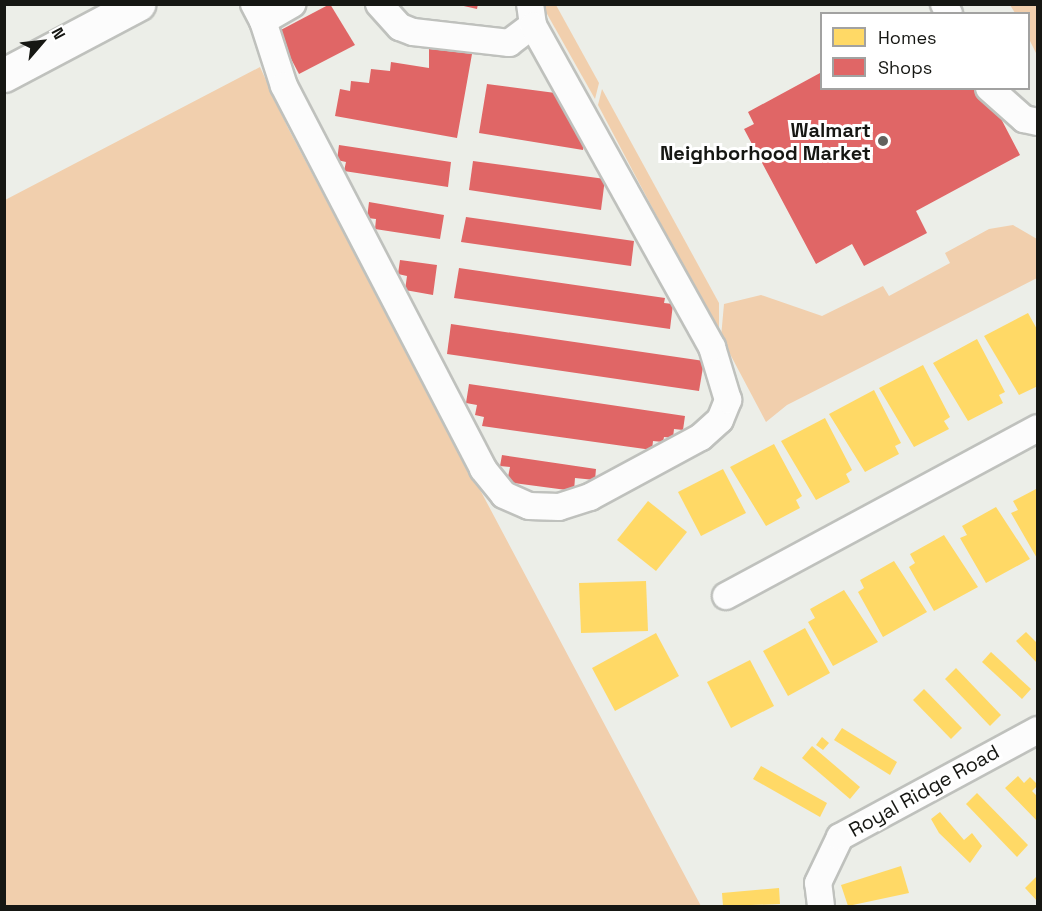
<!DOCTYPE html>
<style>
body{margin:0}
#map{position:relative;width:1042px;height:911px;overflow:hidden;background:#eceee8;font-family:"Space Grotesk",sans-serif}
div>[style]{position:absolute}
.green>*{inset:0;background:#f1cfad}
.homes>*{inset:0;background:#ffd966}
.shops>*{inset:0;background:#e06666}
.roads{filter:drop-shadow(2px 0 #bfc1bd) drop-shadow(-2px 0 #bfc1bd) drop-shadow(0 2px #bfc1bd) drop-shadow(0 -2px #bfc1bd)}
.minor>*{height:26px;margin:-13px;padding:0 13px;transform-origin:13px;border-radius:13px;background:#fcfcfc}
.major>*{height:33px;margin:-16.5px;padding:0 16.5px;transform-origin:16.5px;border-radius:16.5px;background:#fcfcfc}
.dots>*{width:16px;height:16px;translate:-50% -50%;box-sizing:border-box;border:3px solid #fff;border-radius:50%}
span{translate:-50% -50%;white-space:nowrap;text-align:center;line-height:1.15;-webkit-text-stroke:6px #fff;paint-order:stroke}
.poi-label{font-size:20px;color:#161713;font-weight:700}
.right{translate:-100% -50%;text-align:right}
.street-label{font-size:20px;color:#161713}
.frame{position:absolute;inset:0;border:6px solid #161713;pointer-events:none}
.legend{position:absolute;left:820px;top:12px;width:210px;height:78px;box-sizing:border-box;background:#fff;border:2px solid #a2a2a1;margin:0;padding:8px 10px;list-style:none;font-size:18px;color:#161713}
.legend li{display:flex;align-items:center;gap:12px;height:30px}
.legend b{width:30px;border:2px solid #a2a2a1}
.north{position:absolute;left:12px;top:12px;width:60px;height:60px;-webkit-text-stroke:4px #fff;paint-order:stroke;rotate:62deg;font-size:16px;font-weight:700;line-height:24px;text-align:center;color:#161713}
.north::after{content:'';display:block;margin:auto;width:21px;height:27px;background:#161713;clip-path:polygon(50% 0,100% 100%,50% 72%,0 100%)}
</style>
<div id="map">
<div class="green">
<div style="clip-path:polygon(542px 5px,556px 5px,599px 83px,595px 99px)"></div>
<div style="clip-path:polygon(1010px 5px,1037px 5px,1037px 55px,1029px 39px,1028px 14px,1015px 13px)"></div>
<div style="clip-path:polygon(260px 67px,288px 128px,701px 906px,5px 906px,5px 200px)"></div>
<div style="clip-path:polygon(602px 89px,719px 303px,719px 334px,598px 105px)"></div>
<div style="clip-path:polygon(1013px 225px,1037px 239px,1037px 278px,787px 405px,766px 422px,721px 337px,724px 304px,761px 295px,822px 316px,883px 286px,889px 296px,950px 263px,945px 253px,989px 229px)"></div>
</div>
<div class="homes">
<div style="clip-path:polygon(1028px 313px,1038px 331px,1038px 386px,1019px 395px,984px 336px)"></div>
<div style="clip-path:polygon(977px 339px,1005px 392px,999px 395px,1003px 403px,968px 421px,933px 363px)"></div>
<div style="clip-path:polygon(923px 365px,950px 417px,944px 421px,949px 429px,914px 447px,879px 388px)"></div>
<div style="clip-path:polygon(874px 390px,901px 443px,895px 446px,899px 454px,865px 472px,829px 414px)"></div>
<div style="clip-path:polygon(825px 418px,852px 470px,846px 474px,850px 482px,816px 500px,781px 441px)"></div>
<div style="clip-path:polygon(774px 444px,802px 496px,796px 500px,800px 508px,766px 526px,730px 467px)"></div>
<div style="clip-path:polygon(723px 469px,746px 513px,701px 536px,678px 492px)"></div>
<div style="clip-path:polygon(1038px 488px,1038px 560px,1011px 513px,1018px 510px,1013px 501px)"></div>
<div style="clip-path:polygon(648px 501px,687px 532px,656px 571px,617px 540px)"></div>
<div style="clip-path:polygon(996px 507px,1030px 559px,986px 583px,960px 538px,967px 535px,962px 526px)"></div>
<div style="clip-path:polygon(944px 535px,978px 587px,934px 611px,909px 567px,915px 563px,910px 554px)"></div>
<div style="clip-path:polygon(894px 561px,927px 612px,883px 637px,858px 592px,864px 588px,860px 580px)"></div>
<div style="clip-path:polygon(646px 581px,648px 631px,581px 633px,579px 583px)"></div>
<div style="clip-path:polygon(844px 590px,878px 642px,833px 666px,808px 622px,815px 618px,810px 609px)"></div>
<div style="clip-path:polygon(805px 628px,830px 673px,788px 696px,763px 651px)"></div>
<div style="clip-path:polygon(1026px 632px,1038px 644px,1038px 664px,1016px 641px)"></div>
<div style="clip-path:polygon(656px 633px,679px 676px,615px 711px,592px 668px)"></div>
<div style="clip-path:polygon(991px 652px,1031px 689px,1022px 699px,982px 662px)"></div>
<div style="clip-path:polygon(750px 660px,774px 706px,731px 728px,707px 682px)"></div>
<div style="clip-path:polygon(956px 668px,1001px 715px,990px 726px,945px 679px)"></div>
<div style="clip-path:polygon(924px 689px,962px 728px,951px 739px,913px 700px)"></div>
<div style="clip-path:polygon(842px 728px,897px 762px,890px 775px,834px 740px)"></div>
<div style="clip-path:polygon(822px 737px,829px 743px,823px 750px,816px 745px)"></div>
<div style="clip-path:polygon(812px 746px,860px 787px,850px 799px,802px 758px)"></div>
<div style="clip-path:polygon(761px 766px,827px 803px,820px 817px,753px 779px)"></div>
<div style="clip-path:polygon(1018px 776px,1024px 783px,1030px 777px,1038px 785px,1032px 791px,1038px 797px,1038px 822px,1005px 788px)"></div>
<div style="clip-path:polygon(977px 793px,1028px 845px,1017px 857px,966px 804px)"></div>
<div style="clip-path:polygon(940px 812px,964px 840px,972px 833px,982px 846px,970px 863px,939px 833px,931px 819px)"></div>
<div style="clip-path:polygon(901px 866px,909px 893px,848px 906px,841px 885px)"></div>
<div style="clip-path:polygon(1036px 877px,1038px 879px,1038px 902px,1025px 888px)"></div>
<div style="clip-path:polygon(779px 888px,780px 904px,723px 906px,722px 893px)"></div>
</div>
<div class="shops">
<div style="clip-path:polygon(330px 4px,355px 45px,299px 74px,277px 32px)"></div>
<div style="clip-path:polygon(455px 4px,478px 4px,477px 9px)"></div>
<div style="clip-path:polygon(429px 44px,472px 54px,457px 138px,335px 116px,340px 89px,350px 91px,351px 81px,369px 83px,371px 69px,390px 71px,391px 62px,429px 68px)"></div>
<div style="clip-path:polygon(820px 73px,822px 88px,985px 88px,1020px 155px,916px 211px,927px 233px,864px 266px,852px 244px,816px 264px,744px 129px,754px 124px,748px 112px)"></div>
<div style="clip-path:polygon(487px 84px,563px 94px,562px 104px,572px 106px,570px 121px,579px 123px,577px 132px,586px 134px,583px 150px,479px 133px)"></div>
<div style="clip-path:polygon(339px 145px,451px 162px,448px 187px,344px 171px,346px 162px,337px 160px)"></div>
<div style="clip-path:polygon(473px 161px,605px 179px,601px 210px,469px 190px)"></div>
<div style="clip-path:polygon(369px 202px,444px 215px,440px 239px,375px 229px,376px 219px,367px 218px)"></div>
<div style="clip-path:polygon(466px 217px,634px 241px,631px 266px,461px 242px)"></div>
<div style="clip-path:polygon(400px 260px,437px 265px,433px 295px,405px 290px,407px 276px,398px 274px)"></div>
<div style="clip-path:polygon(459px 268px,665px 298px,664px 303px,673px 304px,670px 329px,454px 298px)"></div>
<div style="clip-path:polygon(451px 324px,704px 361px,699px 391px,447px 354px)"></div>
<div style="clip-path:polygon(469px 384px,685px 416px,683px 430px,674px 429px,673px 438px,664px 437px,663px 442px,653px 441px,652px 450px,482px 426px,484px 417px,475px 415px,477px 405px,466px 403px)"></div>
<div style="clip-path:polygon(502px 455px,596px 469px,595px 480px,575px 478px,574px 491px,507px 482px,510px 467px,500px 466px)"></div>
</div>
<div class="roads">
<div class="minor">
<div style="left:254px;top:4px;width:19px;rotate:62deg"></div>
<div style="left:263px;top:21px;width:34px;rotate:-30deg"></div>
<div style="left:379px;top:4px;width:31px;rotate:48deg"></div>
<div style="left:400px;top:27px;width:14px;rotate:21deg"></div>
<div style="left:413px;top:32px;width:97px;rotate:6.5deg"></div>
<div style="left:509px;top:43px;width:30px;rotate:-37deg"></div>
<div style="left:533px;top:25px;width:21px;rotate:-98deg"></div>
<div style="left:944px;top:4px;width:11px;rotate:63deg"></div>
<div style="left:263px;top:21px;width:68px;rotate:72.1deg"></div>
<div style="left:284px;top:86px;width:432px;rotate:62.5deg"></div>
<div style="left:483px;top:469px;width:33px;rotate:51deg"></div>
<div style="left:504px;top:495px;width:27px;rotate:24deg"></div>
<div style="left:529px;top:506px;width:30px;rotate:2deg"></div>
<div style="left:559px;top:507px;width:33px;rotate:-18deg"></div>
<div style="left:590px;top:497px;width:126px;rotate:-28.4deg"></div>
<div style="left:701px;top:437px;width:25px;rotate:-42deg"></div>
<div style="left:720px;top:420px;width:22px;rotate:-68deg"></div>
<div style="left:728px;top:400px;width:55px;rotate:-106.8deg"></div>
<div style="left:712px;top:347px;width:368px;rotate:-119.1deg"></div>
<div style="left:989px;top:88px;width:47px;rotate:41.5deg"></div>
<div style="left:1024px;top:119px;width:14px;rotate:12deg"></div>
<div style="left:726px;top:596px;width:354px;rotate:-28.3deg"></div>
<div style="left:821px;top:906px;width:23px;rotate:-97deg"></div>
<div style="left:818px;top:883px;width:51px;rotate:-64.4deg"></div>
<div style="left:840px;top:837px;width:225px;rotate:-28.4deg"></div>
</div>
<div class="major">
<div style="left:4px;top:75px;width:152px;rotate:-27.9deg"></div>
</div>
</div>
<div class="dots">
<div style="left:883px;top:141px;background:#61625e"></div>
</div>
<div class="poi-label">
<span class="right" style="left:871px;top:142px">Walmart<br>Neighborhood Market</span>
</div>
<div class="street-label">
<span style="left:924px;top:791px;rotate:-29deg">Royal Ridge Road</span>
</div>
<div class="frame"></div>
<ul class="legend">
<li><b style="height:16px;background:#ffd966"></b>Homes</li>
<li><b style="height:16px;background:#e06666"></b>Shops</li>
</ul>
<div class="north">N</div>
</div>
